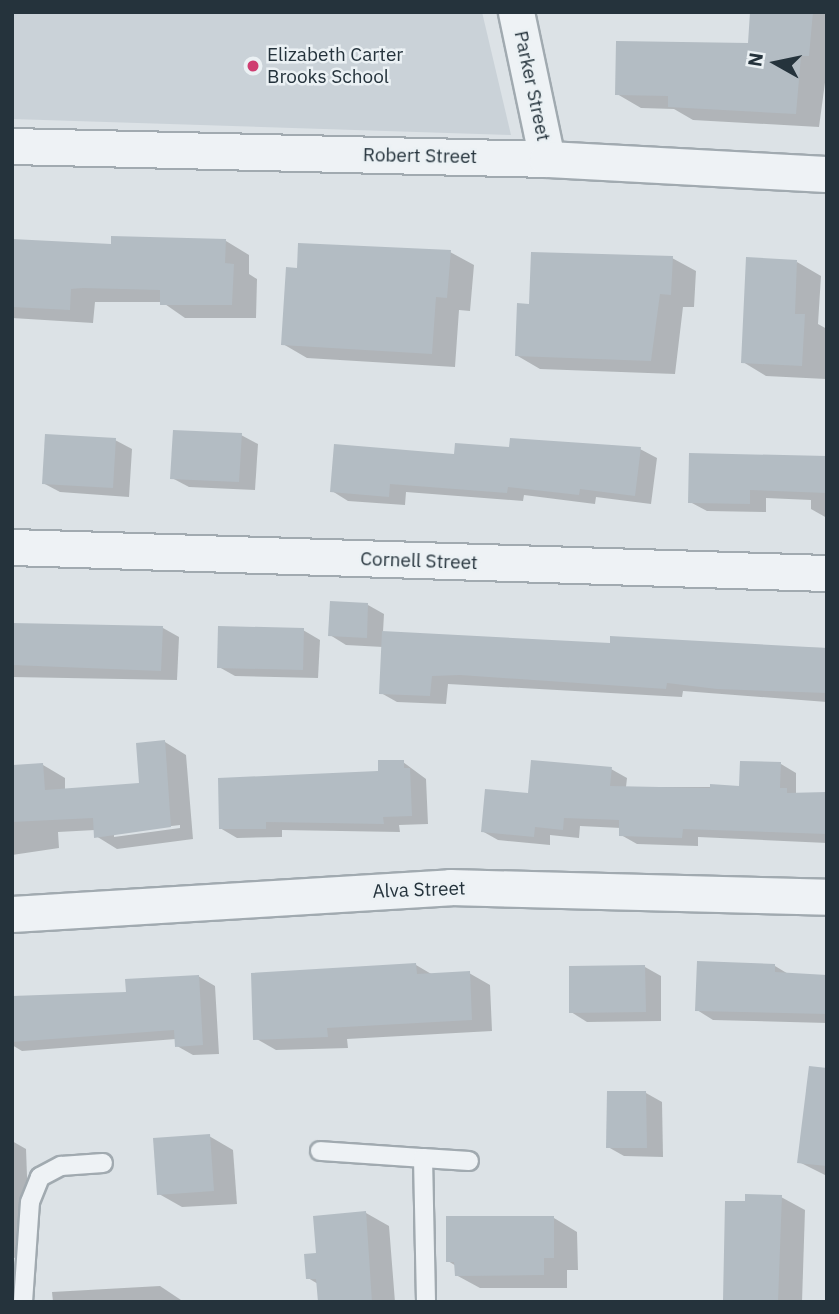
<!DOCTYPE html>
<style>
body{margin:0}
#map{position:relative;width:839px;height:1314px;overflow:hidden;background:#dce2e6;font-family:"IBM Plex Sans",sans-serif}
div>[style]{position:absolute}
.built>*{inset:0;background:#cad2d8}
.shadow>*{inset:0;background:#0003}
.building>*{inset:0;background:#b3bcc3}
.roads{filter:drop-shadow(2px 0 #a1aab0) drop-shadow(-2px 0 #a1aab0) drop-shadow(0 2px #a1aab0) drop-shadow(0 -2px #a1aab0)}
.service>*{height:18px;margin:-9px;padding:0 9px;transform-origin:9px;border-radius:9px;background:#eef2f5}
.minor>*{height:35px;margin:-17.5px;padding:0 17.5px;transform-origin:17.5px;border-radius:17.5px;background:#eef2f5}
.dots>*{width:19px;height:19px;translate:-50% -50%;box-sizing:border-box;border:4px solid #ebf1f4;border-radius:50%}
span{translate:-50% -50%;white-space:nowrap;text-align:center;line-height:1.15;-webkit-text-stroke:5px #ebf1f4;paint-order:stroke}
.poi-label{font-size:19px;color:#25333c}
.left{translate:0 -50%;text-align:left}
.street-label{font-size:19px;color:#25333c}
.frame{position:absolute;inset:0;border:14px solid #25333c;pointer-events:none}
.north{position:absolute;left:741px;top:28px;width:70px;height:70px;-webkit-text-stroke:5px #ebf1f4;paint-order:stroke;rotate:279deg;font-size:19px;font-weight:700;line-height:28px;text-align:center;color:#25333c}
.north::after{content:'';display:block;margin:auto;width:24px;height:32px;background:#25333c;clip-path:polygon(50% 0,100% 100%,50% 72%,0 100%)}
</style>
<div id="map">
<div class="built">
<div style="clip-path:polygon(12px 12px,482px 12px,511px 135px,12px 119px)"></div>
</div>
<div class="shadow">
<div style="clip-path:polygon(752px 12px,827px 14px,827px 68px,819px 127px,693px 120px,674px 109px,641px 108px,617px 94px,750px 45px)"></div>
<div style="clip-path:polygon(12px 241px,113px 246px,226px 241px,249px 255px,249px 274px,257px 279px,256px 318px,185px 318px,162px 302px,95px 302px,93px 323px,12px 318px)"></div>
<div style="clip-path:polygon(450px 252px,474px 265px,470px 311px,459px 310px,455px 367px,307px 358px,283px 344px)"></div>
<div style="clip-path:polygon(672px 258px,696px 271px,694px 307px,683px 307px,675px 374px,540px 369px,516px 355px,530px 306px)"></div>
<div style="clip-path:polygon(797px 262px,821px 276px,818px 324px,827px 329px,826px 379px,766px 376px,743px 362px)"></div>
<div style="clip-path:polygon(241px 435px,258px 444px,255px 490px,189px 487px,172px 478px)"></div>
<div style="clip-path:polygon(115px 440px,132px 449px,129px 497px,60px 492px,43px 483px)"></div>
<div style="clip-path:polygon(640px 449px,657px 458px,651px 504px,596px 497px,595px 504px,524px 495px,523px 501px,406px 492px,405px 505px,348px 501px,332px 491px,456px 456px)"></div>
<div style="clip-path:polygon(827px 459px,827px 518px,811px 509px,811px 500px,766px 498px,766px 512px,707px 511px,690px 502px)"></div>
<div style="clip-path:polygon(368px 605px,384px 614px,383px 632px,612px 645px,827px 648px,827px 702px,683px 691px,682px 697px,448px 684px,446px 704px,397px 702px,381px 693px,383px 647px,346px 645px,330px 635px)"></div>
<div style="clip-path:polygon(12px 625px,163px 628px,179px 637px,177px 680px,12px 677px)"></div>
<div style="clip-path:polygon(303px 630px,320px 640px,318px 678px,235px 676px,219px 667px)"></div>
<div style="clip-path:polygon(evenodd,165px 742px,186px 755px,193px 839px,117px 849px,96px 836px,95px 830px,58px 832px,59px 848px,12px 855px,12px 788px,43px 765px,65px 778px,65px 790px,141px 785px,165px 742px,180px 825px,180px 828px,114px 837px,114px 833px,180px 825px)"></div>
<div style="clip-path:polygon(403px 762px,426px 779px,428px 824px,399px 825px,400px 832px,282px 830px,282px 837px,237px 838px,220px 828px)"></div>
<div style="clip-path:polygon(781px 764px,796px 773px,796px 794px,827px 794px,827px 843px,698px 837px,698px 846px,637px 844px,621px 835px,621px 828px,580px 826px,579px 838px,550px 835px,550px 845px,498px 840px,482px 831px,529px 794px,611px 769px,627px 778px,626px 787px,741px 787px)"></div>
<div style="clip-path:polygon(416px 965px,433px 975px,469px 973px,490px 985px,492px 1031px,347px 1039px,348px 1048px,276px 1050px,255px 1038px)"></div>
<div style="clip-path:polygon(775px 966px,790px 975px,827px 977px,827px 1023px,713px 1020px,697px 1010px)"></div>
<div style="clip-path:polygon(645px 967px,661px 976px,661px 1021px,587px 1022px,571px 1012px)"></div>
<div style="clip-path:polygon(198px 976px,215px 986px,219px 1054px,193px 1055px,177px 1046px,176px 1039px,22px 1051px,12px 1045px,12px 997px,128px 993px)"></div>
<div style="clip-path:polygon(646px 1093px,662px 1102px,663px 1157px,624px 1156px,608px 1147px)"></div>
<div style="clip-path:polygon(827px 1110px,827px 1176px,799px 1162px)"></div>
<div style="clip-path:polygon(209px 1136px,233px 1150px,237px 1204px,182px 1207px,159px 1194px)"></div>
<div style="clip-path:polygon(12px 1141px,26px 1149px,30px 1257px,12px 1258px)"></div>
<div style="clip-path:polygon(781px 1197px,805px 1210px,802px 1302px,728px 1302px,725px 1300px,747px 1203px)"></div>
<div style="clip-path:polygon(366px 1213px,389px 1226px,395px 1302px,320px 1302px,318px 1284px,308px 1278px,318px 1254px)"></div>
<div style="clip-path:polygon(554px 1218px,577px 1232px,578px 1270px,567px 1270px,567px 1288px,480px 1288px,456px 1275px,456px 1266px,448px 1261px)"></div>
<div style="clip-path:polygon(160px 1286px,184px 1302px,53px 1302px,52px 1292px)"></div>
</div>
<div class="building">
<div style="clip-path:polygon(750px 12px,813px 12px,809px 56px,801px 56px,796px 114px,668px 107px,668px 96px,615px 95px,616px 41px,748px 43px)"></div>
<div style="clip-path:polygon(111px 236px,226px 239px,225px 263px,234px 264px,232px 305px,160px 305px,160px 290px,83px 288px,71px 289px,70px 310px,12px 307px,12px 239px,111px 244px)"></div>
<div style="clip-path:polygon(298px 243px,451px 250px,447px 298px,436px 297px,432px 354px,281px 345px,286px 267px,297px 268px)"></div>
<div style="clip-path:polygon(531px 252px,673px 256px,671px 295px,660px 294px,651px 361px,515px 356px,517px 303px,529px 304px)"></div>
<div style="clip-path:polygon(746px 257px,797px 260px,795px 314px,805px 314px,802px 366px,741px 363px)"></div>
<div style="clip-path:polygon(173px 430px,242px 433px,239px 482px,170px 479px)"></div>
<div style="clip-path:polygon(45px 434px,116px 438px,113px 488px,42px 484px)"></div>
<div style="clip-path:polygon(510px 438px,641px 447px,635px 496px,580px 489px,579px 495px,508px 487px,507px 493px,390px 484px,389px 497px,330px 492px,334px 444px,454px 454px,455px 443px,509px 447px)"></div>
<div style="clip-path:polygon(689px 453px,827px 456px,827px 493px,750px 490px,750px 504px,688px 503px)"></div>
<div style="clip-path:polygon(330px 601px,368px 603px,367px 638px,328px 636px)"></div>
<div style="clip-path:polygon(12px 623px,163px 626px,161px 671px,12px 665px)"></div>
<div style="clip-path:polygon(218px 626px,304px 628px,303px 670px,217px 668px)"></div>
<div style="clip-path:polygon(382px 631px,610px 643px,610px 636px,827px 648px,827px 693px,717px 689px,667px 683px,666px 689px,460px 675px,432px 676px,430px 696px,379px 694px)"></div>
<div style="clip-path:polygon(165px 740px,171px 827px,94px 838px,93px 818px,12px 822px,13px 765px,43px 763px,45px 790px,139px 783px,136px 743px)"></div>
<div style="clip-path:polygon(378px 760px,404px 760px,404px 768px,410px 768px,412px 816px,383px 817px,384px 824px,266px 822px,266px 829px,219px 829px,218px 778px,378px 771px)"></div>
<div style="clip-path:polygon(531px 760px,612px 767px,610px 786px,710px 788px,710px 784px,739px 786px,740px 761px,781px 762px,780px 788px,787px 788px,787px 793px,827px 792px,827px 834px,683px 829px,682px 838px,619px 836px,619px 820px,564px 818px,563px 830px,535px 827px,534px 837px,481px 832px,485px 789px,528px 793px)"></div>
<div style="clip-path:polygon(697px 961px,775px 964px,775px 972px,827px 975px,827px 1014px,695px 1011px)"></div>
<div style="clip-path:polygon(416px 963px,417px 974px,470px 971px,472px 1020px,327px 1028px,328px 1037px,253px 1040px,251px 973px)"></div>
<div style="clip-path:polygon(645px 965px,646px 1012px,569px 1013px,569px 966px)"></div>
<div style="clip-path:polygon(199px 975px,203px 1045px,175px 1047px,174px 1030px,12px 1042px,12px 996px,126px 992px,125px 979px)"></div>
<div style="clip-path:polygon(809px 1066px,827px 1068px,827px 1166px,797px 1163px)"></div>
<div style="clip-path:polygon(607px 1091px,646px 1091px,647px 1148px,606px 1148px)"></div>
<div style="clip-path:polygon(210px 1134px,214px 1191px,157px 1195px,153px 1138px)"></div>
<div style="clip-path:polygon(745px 1194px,782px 1195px,778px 1302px,723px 1301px,725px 1201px,745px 1201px)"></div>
<div style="clip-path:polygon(366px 1211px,372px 1302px,318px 1302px,316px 1279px,306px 1279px,304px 1254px,316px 1253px,313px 1216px)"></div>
<div style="clip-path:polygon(446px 1216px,554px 1216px,554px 1258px,544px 1258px,544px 1275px,455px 1276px,454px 1262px,446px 1262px)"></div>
</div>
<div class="roads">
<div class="service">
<div style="left:320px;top:1151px;width:103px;rotate:3.9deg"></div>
<div style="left:423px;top:1158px;width:144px;rotate:88.8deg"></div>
<div style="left:423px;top:1158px;width:46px;rotate:3.7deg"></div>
<div style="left:23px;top:1302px;width:100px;rotate:-86deg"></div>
<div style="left:30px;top:1202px;width:27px;rotate:-68deg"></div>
<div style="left:40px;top:1177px;width:24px;rotate:-28deg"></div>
<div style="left:61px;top:1166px;width:42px;rotate:-4.1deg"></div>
</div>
<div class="minor">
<div style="left:516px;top:12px;width:150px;rotate:78.1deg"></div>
<div style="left:12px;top:146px;width:535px;rotate:1.39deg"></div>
<div style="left:547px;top:159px;width:280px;rotate:3.1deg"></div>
<div style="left:12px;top:547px;width:815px;rotate:1.83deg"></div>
<div style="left:12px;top:914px;width:439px;rotate:-3.5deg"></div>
<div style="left:450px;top:887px;width:377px;rotate:1.5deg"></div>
</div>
</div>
<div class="dots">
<div style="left:253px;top:66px;background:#cf3d71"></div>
</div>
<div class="poi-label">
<span class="left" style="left:267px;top:66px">Elizabeth Carter<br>Brooks School</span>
</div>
<div class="street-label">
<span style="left:532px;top:86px;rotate:78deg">Parker Street</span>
<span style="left:420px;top:156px;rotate:1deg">Robert Street</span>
<span style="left:419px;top:561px;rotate:2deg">Cornell Street</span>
<span style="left:419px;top:890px;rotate:-2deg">Alva Street</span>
</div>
<div class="frame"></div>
<div class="north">N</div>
</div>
